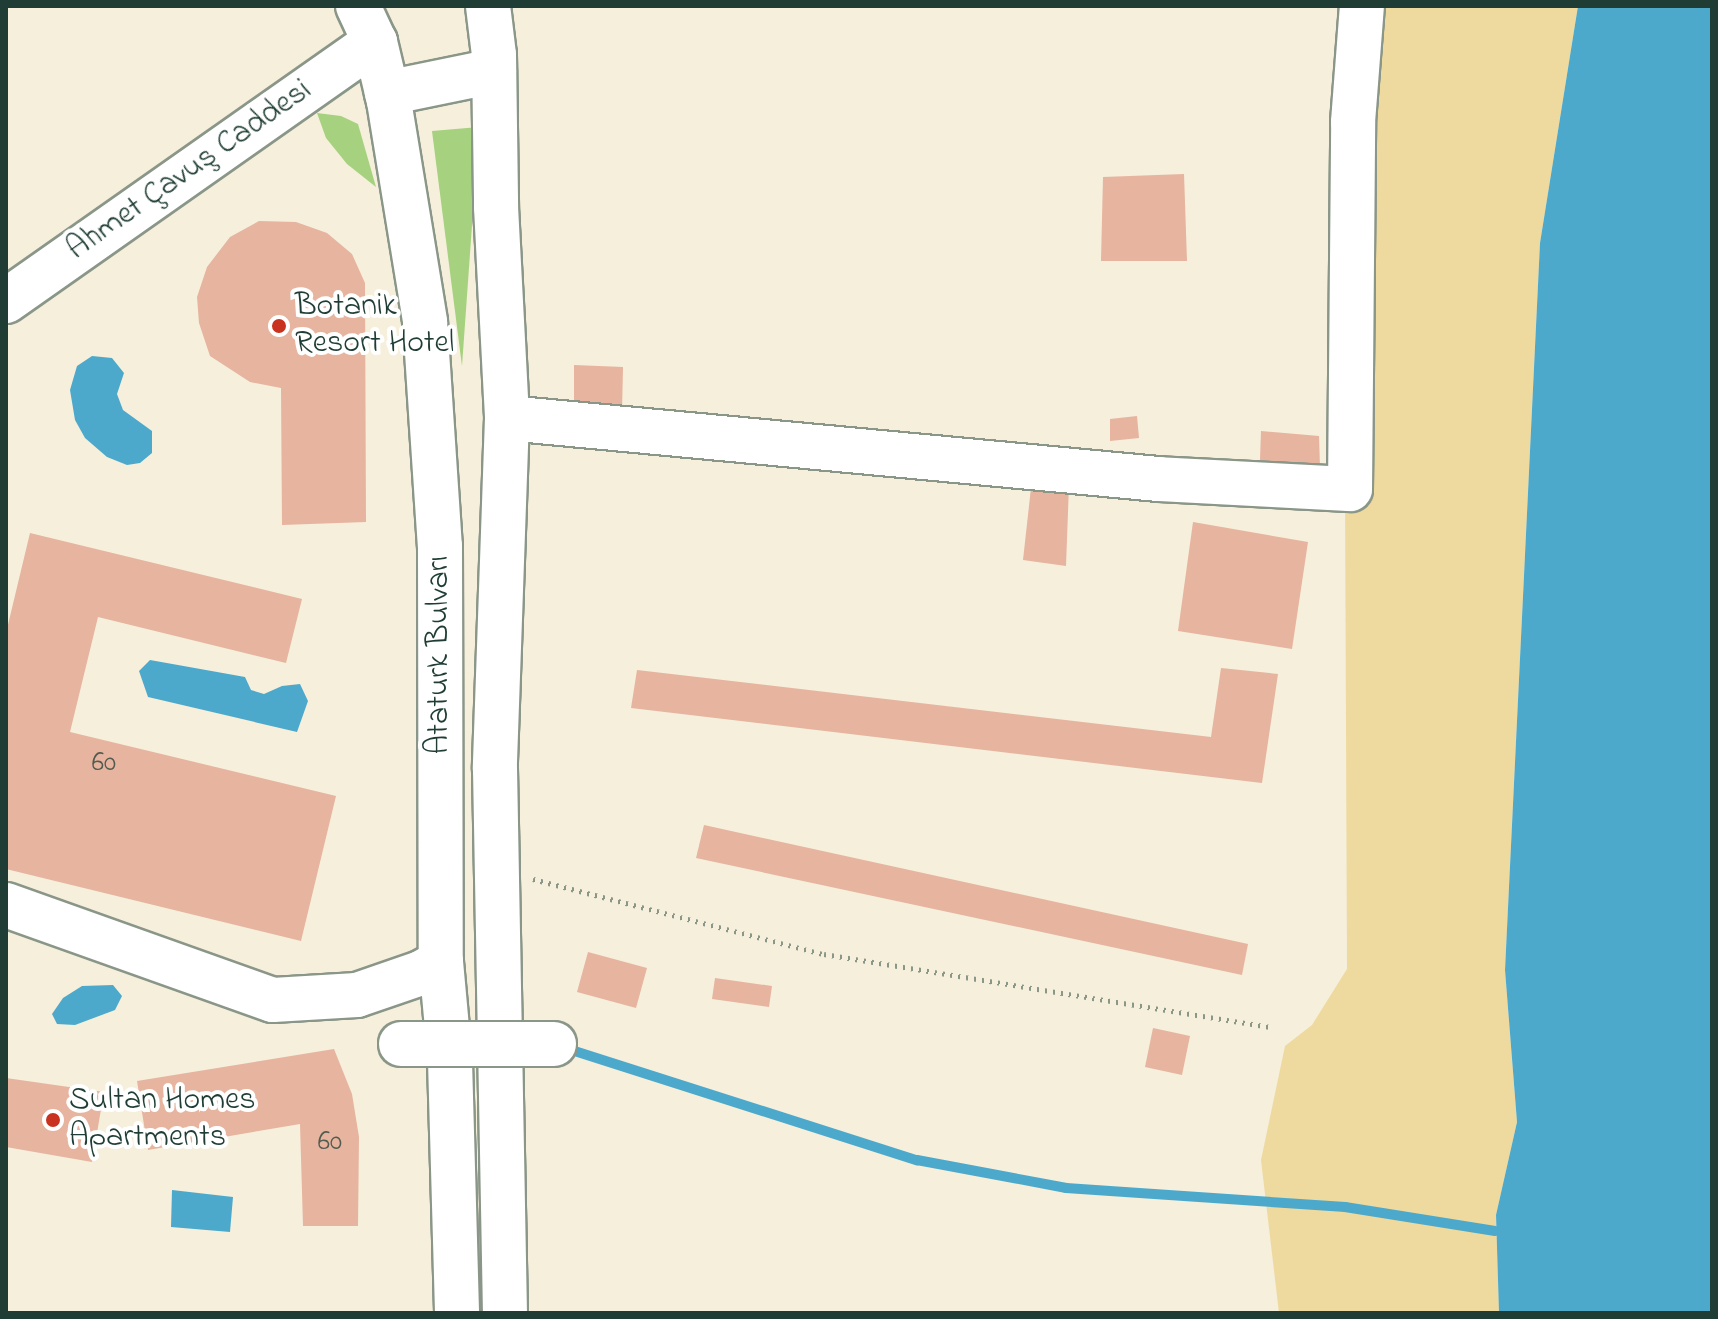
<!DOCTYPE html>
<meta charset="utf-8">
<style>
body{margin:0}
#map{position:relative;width:1718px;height:1319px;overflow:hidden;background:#f5efdc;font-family:"Indie Flower",sans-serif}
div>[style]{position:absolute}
.green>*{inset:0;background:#a6d17e}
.sand>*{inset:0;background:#eeda9e}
.water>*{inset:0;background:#4da9cb}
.stream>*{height:10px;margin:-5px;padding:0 5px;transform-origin:5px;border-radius:5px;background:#4da9cb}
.building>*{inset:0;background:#e6b49f}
.path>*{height:5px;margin-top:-2.5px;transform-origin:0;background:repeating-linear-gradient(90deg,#8a9688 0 2px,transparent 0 8px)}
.roads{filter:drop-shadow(2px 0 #8a9688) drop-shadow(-2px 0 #8a9688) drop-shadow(0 2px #8a9688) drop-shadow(0 -2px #8a9688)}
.minor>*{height:44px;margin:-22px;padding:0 22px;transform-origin:22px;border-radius:22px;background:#fff}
.major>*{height:44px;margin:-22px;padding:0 22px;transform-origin:22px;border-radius:22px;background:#fff}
.bridges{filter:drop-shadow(2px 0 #8a9688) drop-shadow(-2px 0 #8a9688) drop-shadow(0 2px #8a9688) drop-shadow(0 -2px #8a9688)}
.minor-bridge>*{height:44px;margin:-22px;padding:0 22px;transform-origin:22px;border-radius:22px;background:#fff}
.dots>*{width:22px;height:22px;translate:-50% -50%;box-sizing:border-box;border:4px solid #fff;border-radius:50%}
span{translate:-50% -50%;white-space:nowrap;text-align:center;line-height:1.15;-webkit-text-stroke:8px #fff;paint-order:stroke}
.number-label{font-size:28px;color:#515b4f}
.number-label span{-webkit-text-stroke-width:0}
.street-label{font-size:32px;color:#1f3d34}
.poi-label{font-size:32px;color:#1f3d34}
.left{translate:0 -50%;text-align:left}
.frame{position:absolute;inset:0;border:8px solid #1f3d34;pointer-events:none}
</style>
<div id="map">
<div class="green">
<div style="clip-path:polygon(317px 113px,341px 116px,358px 124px,376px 187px,347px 164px,326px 138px)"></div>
<div style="clip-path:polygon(479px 127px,462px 366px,432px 131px)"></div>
</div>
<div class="sand">
<div style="clip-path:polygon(1343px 6px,1578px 6px,1540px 243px,1505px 970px,1517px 1122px,1496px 1215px,1499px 1313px,1279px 1313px,1261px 1160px,1285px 1046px,1312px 1025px,1347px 969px)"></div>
</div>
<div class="water">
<div style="clip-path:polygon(1578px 6px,1712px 6px,1712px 1313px,1499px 1313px,1496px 1215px,1517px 1122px,1505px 970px,1540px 243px)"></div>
<div style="clip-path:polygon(92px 356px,112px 358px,124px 373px,117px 394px,123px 410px,152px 431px,152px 453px,140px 463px,127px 465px,107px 457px,85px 438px,75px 420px,70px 390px,77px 366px)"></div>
<div style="clip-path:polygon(150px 660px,245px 677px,251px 690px,264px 694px,282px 686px,300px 684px,308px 701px,297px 732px,148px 697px,139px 671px)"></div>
<div style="clip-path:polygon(113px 985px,122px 996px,115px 1010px,75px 1025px,57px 1024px,52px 1014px,63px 998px,82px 986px)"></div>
<div style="clip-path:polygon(172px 1190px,233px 1197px,230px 1232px,171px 1227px)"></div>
</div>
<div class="stream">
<div style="left:562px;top:1047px;width:373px;rotate:17.7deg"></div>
<div style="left:917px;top:1160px;width:152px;rotate:10.6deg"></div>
<div style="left:1066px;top:1188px;width:280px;rotate:3.9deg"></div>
<div style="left:1345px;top:1207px;width:152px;rotate:9.1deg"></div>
</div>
<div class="building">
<div style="clip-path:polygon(1184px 174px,1187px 261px,1101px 261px,1103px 177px)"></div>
<div style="clip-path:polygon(259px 221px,296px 222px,327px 233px,352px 254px,365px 283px,366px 522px,282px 525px,281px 388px,250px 382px,210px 356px,199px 323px,197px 297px,207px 267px,230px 237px)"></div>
<div style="clip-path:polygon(574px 365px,623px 367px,622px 411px,574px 407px)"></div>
<div style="clip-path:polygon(1137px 416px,1139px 438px,1110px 441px,1110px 419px)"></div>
<div style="clip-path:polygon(1261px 431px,1319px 436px,1320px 468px,1260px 460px)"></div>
<div style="clip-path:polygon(1032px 479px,1069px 485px,1066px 566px,1023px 560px)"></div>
<div style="clip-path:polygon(1193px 522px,1308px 542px,1292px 649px,1178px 631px)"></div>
<div style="clip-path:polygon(30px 533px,302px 599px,286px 663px,98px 617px,70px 732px,336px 796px,301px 941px,6px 869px,6px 633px)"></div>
<div style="clip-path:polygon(1221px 668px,1278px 674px,1262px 783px,631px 708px,637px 670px,1211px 737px)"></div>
<div style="clip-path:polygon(704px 825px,1248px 944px,1242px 975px,696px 858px)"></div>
<div style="clip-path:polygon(588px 952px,647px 968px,636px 1008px,577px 992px)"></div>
<div style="clip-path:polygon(715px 978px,772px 986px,769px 1007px,712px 999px)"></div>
<div style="clip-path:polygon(1153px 1028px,1190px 1036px,1182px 1075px,1145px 1067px)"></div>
<div style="clip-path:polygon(334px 1049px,352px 1094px,359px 1137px,358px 1226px,303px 1226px,300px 1124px,148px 1150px,137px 1081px)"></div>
<div style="clip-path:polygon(6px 1078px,104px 1092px,92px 1162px,6px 1147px)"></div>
</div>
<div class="path">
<div style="left:533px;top:879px;width:301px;rotate:14.5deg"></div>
<div style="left:824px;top:954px;width:454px;rotate:9.3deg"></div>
</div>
<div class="roads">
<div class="minor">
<div style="left:6px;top:301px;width:451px;rotate:-35.1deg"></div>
<div style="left:507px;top:418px;width:654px;rotate:5.35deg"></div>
<div style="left:1158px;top:479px;width:192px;rotate:3deg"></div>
<div style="left:1350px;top:489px;width:367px;rotate:-89.5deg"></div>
<div style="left:1353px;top:122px;width:116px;rotate:-85.6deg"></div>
<div style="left:6px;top:905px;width:283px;rotate:19.6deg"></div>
<div style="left:273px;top:1000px;width:84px;rotate:-3.4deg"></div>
<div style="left:357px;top:995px;width:68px;rotate:-19deg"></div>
<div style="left:421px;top:973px;width:23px;rotate:-29deg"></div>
</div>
<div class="major">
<div style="left:358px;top:6px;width:40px;rotate:65deg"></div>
<div style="left:375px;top:42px;width:61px;rotate:76.7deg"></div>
<div style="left:389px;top:101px;width:224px;rotate:80.7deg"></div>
<div style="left:425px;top:322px;width:225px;rotate:86.2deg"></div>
<div style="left:440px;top:546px;width:416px;rotate:89.9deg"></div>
<div style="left:441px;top:962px;width:99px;rotate:84.8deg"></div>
<div style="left:450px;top:1061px;width:252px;rotate:88.4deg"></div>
<div style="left:488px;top:6px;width:49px;rotate:83deg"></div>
<div style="left:494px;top:55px;width:152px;rotate:89.2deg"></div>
<div style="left:496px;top:207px;width:211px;rotate:87deg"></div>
<div style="left:507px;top:418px;width:351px;rotate:92deg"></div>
<div style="left:495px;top:769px;width:544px;rotate:88.95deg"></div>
<div style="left:387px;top:93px;width:109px;rotate:-11.6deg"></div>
</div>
</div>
<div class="bridges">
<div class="minor-bridge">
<div style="left:401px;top:1044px;width:153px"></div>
</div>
</div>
<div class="dots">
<div style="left:279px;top:326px;background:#c8321e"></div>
<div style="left:53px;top:1120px;background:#c8321e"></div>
</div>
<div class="number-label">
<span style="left:104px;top:764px">60</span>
<span style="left:330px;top:1143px">60</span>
</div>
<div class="street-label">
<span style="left:190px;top:171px;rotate:-35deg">Ahmet Çavuş Caddesi</span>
<span style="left:440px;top:655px;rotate:-90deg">Ataturk Bulvarı</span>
</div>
<div class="poi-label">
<span class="left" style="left:295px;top:326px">Botanik<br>Resort Hotel</span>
<span class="left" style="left:69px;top:1120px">Sultan Homes<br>Apartments</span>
</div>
<div class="frame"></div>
</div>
